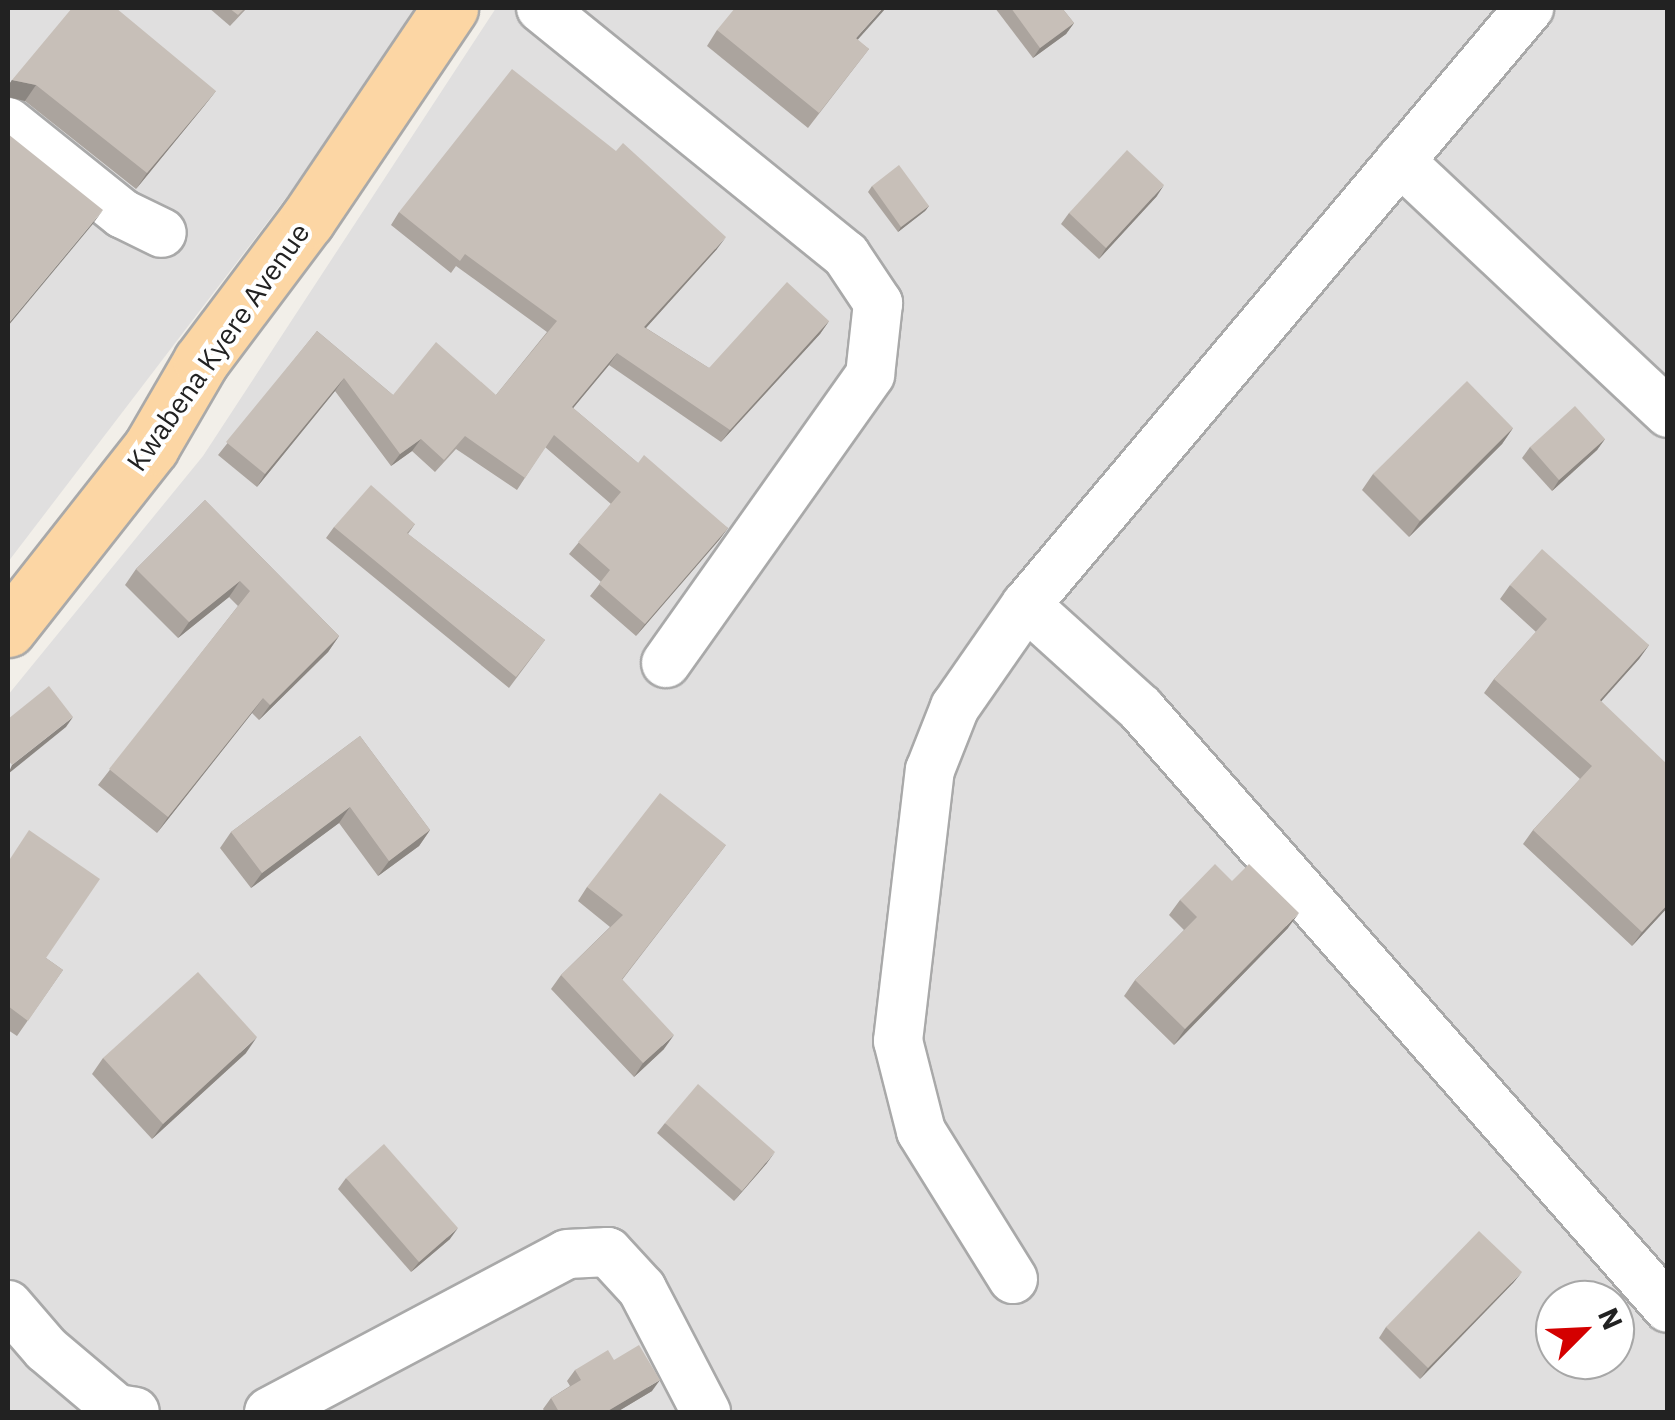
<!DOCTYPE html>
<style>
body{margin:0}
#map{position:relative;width:1675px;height:1420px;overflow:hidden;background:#f2efe9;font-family:"IBM Plex Sans",sans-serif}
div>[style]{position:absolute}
.residential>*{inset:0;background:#e0dfdf}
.roads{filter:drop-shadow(2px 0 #a9a9a9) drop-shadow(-2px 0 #a9a9a9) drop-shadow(0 2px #a9a9a9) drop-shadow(0 -2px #a9a9a9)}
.minor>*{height:48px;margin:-24px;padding:0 24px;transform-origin:24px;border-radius:24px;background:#fff}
.major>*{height:55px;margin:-27.5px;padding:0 27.5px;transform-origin:27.5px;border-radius:27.5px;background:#fcd6a4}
.wall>*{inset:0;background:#aba49e}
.shaded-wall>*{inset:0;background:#8b8681}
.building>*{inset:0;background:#c7bfb8}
span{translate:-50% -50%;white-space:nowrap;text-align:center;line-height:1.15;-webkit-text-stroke:8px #fff;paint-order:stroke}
.street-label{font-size:28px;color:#222}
.frame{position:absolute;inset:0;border:10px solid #222;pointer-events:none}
.north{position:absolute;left:1535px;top:1280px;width:100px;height:100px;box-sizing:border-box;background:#fff;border:2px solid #a7a7a7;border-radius:50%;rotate:66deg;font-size:28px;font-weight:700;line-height:40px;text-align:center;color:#222}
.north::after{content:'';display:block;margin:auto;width:35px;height:45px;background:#d40000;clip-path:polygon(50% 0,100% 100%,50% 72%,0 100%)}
</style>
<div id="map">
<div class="residential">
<div style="clip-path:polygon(8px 8px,431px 8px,8px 562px)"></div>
<div style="clip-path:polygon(evenodd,496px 8px,1667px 8px,1667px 1412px,8px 1412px,8px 695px,203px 456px,496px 8px,1555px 1300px,1615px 1300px,1615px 1360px,1555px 1360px,1555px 1300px)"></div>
</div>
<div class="roads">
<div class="minor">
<div style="left:541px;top:8px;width:392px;rotate:39deg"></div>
<div style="left:846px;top:255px;width:58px;rotate:56.3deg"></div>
<div style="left:878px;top:303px;width:72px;rotate:96.3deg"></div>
<div style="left:870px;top:375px;width:353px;rotate:125.3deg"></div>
<div style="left:8px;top:122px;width:147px;rotate:38.7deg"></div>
<div style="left:123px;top:214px;width:43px;rotate:26deg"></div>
<div style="left:1400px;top:161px;width:368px;rotate:43.2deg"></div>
<div style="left:1026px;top:605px;width:154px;rotate:42.1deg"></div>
<div style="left:1140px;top:708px;width:799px;rotate:48.65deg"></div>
<div style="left:1013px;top:1279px;width:174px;rotate:-121.9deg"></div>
<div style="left:921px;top:1131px;width:93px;rotate:-104.3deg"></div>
<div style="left:898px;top:1041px;width:273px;rotate:-83.3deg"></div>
<div style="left:930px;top:770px;width:68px;rotate:-68.4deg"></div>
<div style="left:955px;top:707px;width:124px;rotate:-55.2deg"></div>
<div style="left:1026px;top:605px;width:781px;rotate:-49.88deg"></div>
<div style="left:8px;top:1305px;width:58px;rotate:49.2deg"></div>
<div style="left:46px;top:1349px;width:93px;rotate:40.2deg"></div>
<div style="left:117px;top:1409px;width:18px;rotate:9deg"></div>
<div style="left:269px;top:1412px;width:337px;rotate:-27.9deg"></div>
<div style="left:567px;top:1254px;width:41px;rotate:-2.8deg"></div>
<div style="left:608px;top:1252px;width:50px;rotate:47.4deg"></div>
<div style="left:642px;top:1289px;width:139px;rotate:62.5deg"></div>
</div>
<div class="major">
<div style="left:8px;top:629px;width:231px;rotate:-51.8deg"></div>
<div style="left:151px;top:447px;width:99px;rotate:-59.8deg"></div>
<div style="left:201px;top:361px;width:176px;rotate:-53.1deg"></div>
<div style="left:307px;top:220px;width:256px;rotate:-56deg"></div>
</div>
</div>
<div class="wall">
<div style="clip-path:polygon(209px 8px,247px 8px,230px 26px)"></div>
<div style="clip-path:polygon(995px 8px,1062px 8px,1074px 23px,1066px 34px,1033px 58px)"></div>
<div style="clip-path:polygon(717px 30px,857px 40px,869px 49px,808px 128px,707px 46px)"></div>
<div style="clip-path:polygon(12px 80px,216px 91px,204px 106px,136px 189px,25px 101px,8px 97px,8px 86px)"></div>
<div style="clip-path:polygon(872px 186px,929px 206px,925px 211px,898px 232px,868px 192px)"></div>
<div style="clip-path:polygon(1157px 196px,1099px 259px,1061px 224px,1069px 213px)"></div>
<div style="clip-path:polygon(399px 212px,717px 249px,646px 328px,709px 368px,829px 321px,820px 334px,721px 442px,609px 365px,573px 408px,638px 463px,728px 528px,719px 540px,636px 636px,590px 596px,601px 582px,569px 554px,611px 504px,545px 447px,517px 490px,456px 449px,435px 472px,412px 451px,391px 466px,335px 391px,257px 487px,218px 455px,317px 331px,393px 395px,496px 395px,547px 332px,456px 266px,451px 273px,391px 225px)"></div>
<div style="clip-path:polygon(1513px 428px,1502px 444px,1409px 537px,1362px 490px,1373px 474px)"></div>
<div style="clip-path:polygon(1605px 439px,1597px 450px,1552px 491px,1522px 458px,1530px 447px)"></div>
<div style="clip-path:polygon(205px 500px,339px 636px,328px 652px,259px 720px,252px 713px,157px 833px,98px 785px,238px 606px,229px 597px,178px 638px,125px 585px,136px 569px)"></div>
<div style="clip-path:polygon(415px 524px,408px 534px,545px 640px,509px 688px,326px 538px,334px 527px)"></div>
<div style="clip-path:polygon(1510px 585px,1649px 645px,1639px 659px,1601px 701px,1668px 907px,1632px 946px,1523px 844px,1533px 830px,1580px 779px,1484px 693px,1494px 679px,1536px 632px,1500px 599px)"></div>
<div style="clip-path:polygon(360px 736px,430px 830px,419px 846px,378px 876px,339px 823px,251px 888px,220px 848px,231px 832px)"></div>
<div style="clip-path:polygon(726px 845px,622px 980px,664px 1049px,634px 1077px,551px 989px,561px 975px,610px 927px,578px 901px,587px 887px)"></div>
<div style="clip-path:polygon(8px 861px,46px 958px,63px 970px,17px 1036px,8px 1030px)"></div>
<div style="clip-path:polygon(1232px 881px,1288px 928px,1174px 1045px,1124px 996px,1135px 980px,1184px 930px,1169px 915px,1180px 900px)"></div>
<div style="clip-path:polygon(246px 1053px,152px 1139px,92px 1074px,103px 1058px)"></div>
<div style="clip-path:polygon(665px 1123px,767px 1163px,734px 1201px,657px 1133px)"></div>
<div style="clip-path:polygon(346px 1178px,450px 1239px,411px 1272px,338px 1189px)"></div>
<div style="clip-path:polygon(1514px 1282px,1420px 1379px,1379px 1338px,1386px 1327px)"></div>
<div style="clip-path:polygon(614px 1360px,652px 1391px,617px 1412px,545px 1412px,543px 1409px,551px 1398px,570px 1386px,567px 1381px,575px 1370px)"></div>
</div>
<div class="shaded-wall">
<div style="clip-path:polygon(883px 8px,886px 8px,845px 54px,856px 38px)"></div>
<div style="clip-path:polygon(1074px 23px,1066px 34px,1033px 58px,1040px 48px)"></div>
<div style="clip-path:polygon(12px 80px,36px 85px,25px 101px,8px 97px,8px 86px)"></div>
<div style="clip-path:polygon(216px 91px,204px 106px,136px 189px,147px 173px)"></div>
<div style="clip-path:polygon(1164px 185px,1157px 196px,1099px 259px,1106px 248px)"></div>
<div style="clip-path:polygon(929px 206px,925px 211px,898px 232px,901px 227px)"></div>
<div style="clip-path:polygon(103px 210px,92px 225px,8px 326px,8px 324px)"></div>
<div style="clip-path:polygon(726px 237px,717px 249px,635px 340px,644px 327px)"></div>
<div style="clip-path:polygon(829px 321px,820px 334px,721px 442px,730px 430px)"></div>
<div style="clip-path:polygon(617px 353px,609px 365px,564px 419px,572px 407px)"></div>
<div style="clip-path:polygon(344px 378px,335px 391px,257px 487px,265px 474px)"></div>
<div style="clip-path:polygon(1513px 428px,1502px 444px,1409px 537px,1420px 521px)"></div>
<div style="clip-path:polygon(421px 439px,412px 451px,391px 466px,400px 454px)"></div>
<div style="clip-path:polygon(1605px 439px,1597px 450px,1552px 491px,1559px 480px)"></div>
<div style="clip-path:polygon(728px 528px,719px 540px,636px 636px,645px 624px)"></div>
<div style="clip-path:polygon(240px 581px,229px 597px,178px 638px,189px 622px)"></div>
<div style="clip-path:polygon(339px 636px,328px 652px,259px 720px,270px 705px)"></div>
<div style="clip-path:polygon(1649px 645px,1639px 659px,1590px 714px,1600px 700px)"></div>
<div style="clip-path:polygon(263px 698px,252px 713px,157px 833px,168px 817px)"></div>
<div style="clip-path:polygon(73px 717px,66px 727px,8px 774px,12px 765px)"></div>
<div style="clip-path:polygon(350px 807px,339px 823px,251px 888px,262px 873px)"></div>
<div style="clip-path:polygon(430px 830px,419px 846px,378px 876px,389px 861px)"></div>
<div style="clip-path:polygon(1668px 904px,1668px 907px,1632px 946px,1642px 932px)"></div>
<div style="clip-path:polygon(1299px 913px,1288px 928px,1174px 1045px,1185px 1029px)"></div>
<div style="clip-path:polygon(674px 1035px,664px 1049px,634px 1077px,643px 1063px)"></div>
<div style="clip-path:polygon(257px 1037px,246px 1053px,152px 1139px,163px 1124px)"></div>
<div style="clip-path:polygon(775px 1152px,767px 1163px,734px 1201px,742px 1191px)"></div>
<div style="clip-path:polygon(458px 1228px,450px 1239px,411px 1272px,419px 1262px)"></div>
<div style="clip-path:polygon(1522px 1272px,1514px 1282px,1420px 1379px,1428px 1368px)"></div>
<div style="clip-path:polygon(660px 1380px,652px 1391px,617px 1412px,606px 1412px)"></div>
</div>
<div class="building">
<div style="clip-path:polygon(72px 8px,116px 8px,216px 91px,147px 173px,36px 85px,12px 80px)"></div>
<div style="clip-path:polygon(229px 8px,245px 8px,238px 15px)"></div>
<div style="clip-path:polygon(735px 8px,883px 8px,856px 38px,869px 49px,819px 113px,717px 30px)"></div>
<div style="clip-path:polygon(1011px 8px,1062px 8px,1074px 23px,1040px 48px)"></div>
<div style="clip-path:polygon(512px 69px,616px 151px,623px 143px,726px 237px,644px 327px,709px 368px,787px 282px,829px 321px,730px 430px,617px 353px,572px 407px,638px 463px,644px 455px,728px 528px,645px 624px,599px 584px,610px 570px,578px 542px,621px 492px,554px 435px,525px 478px,465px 436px,444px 460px,421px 439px,400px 454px,344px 378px,265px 474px,226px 442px,317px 331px,393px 395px,436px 342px,496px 395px,557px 321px,465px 254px,460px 261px,399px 212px)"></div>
<div style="clip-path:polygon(8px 134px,103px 210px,8px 324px)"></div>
<div style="clip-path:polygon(1127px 150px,1164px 185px,1106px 248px,1069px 213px)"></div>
<div style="clip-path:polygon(899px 165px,929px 206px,901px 227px,872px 186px)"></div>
<div style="clip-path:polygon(1467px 381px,1513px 428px,1420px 521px,1373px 474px)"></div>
<div style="clip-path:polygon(1575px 406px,1605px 439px,1559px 480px,1530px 447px)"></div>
<div style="clip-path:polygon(371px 485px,415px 524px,407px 533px,545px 640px,516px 677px,334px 527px)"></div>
<div style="clip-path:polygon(205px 500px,339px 636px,270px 705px,263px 698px,168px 817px,109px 769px,250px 591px,240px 581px,189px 622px,136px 569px)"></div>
<div style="clip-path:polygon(1542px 549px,1649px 645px,1600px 700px,1668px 765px,1668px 904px,1642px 932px,1533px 830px,1592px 766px,1494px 679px,1547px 619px,1510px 585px)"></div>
<div style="clip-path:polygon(49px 686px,73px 717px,12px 765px,8px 760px,8px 719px)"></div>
<div style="clip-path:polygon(360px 736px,430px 830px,389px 861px,350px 807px,262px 873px,231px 832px)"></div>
<div style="clip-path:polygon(660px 793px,726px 845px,622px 979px,674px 1035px,643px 1063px,561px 975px,623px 915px,587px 887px)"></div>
<div style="clip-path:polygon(29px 830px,100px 879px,46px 958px,63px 970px,28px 1021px,8px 1006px,8px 862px)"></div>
<div style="clip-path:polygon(1215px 864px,1232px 881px,1249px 864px,1299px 913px,1185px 1029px,1135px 980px,1197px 917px,1180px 900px)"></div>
<div style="clip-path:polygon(198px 972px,257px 1037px,163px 1124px,103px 1058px)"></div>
<div style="clip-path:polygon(698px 1084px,775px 1152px,742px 1191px,665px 1123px)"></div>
<div style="clip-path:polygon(384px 1144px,458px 1228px,419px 1262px,346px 1178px)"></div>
<div style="clip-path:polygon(1479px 1231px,1522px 1272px,1428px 1368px,1386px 1327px)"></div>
<div style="clip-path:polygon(639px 1345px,660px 1380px,606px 1412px,559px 1412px,551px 1398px,581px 1380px,575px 1370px,608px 1350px,614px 1360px)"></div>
</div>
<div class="street-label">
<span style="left:218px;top:347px;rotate:-55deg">Kwabena Kyere Avenue</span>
</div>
<div class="frame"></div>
<div class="north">N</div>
</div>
